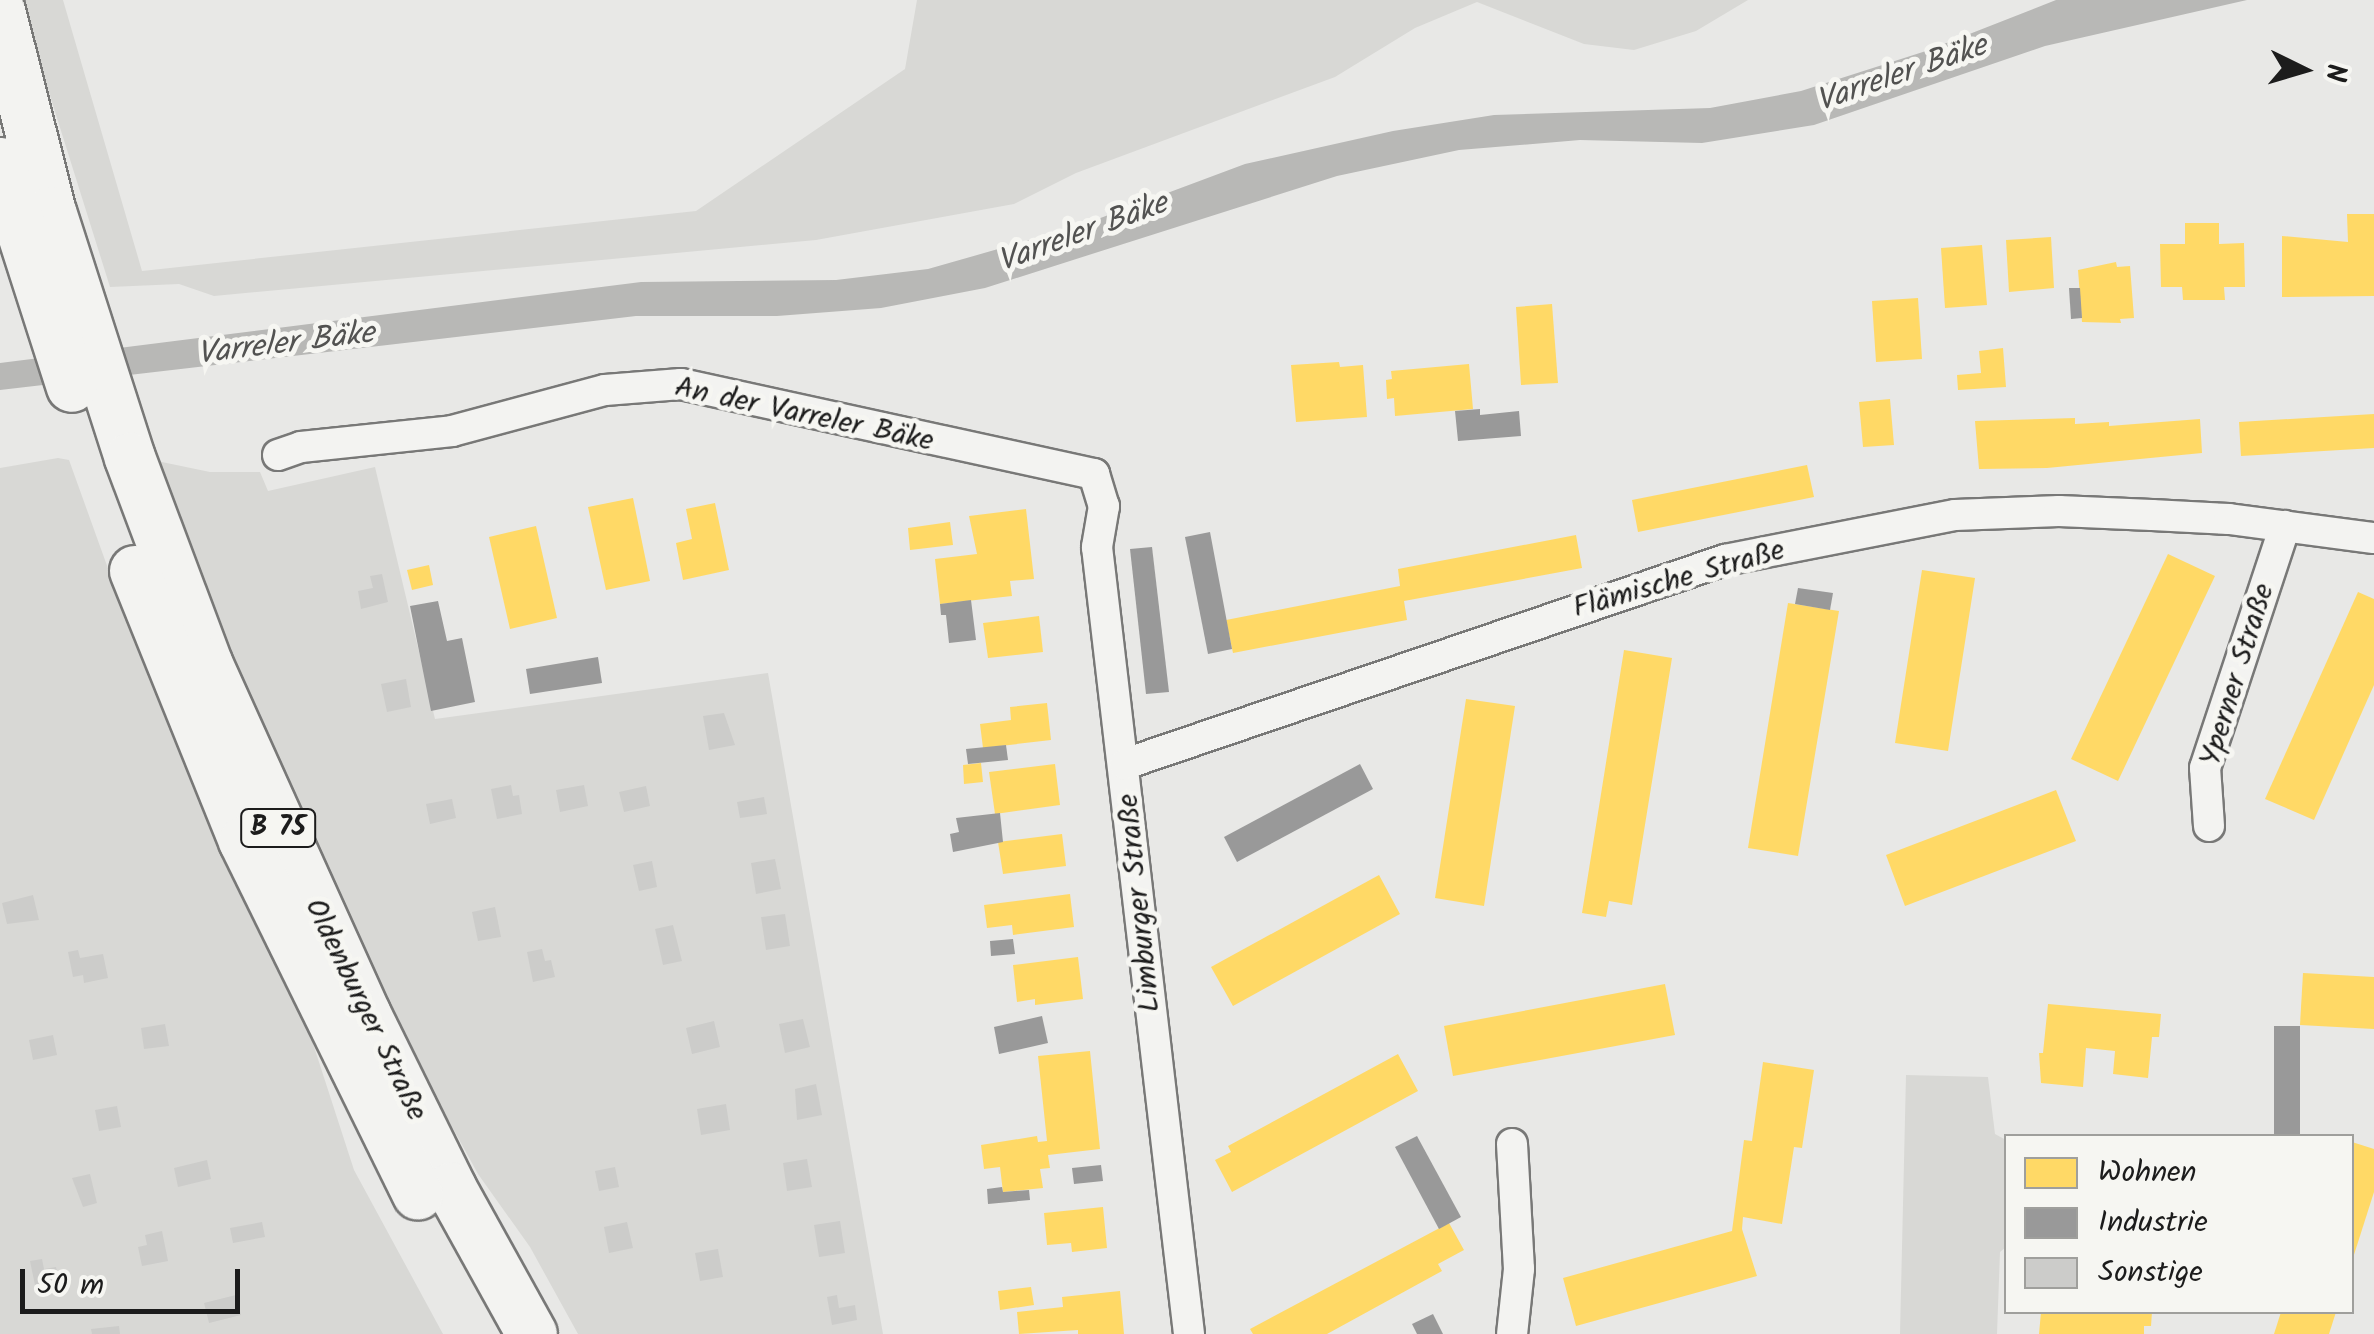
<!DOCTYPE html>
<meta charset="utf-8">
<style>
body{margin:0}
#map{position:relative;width:2374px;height:1334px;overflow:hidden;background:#e8e8e6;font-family:Kalam,sans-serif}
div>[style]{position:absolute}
.built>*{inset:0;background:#d8d8d5}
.water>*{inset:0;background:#b8b8b6}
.homes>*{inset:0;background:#ffd966}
.industry>*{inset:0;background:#999}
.building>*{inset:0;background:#ccccca}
.roads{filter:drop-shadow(2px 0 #787877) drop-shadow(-2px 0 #787877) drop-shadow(0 2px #787877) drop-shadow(0 -2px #787877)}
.minor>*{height:30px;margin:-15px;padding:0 15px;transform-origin:15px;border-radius:15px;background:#f3f3f1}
.trunk>*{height:50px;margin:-25px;padding:0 25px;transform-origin:25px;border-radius:25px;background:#f3f3f1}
span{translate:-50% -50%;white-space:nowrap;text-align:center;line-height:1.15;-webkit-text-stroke:10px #f6f6f2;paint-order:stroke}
.shield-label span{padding:2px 8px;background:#f6f6f2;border:2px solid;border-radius:8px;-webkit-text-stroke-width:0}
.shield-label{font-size:28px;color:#1c1c1c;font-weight:700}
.street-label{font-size:30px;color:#1c1c1c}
.water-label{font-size:32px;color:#525251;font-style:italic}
.legend{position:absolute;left:2004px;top:1134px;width:350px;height:180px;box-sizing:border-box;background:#f6f6f2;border:2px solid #9f9f9c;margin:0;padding:12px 18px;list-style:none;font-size:30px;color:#1c1c1c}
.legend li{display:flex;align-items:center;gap:20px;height:50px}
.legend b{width:50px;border:2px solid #9f9f9c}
.north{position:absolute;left:2254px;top:20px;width:100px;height:100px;-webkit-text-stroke:8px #f6f6f2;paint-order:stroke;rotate:95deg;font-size:28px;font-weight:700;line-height:40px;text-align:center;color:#1c1c1c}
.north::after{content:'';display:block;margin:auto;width:35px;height:45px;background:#1c1c1c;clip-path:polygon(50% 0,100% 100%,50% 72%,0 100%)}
.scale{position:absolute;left:20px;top:1269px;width:220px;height:45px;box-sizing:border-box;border:5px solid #1c1c1c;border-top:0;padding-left:12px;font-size:30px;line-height:35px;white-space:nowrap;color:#1c1c1c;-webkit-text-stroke:8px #f6f6f2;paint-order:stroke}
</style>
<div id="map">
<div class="built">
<div style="clip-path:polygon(20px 0,63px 0,142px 271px,696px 211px,905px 69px,917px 0,1748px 0,1696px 31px,1634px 50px,1584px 44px,1477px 2px,1415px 28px,1335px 77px,1076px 173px,1014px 204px,816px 240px,214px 296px,179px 284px,110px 287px)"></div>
<div style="clip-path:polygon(58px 458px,69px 460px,119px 599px,306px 1022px,354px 1170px,443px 1334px,0 1334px,0 468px)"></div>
<div style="clip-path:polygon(157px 461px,210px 472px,260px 472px,268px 491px,375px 467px,435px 719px,768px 673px,883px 1334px,578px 1334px,530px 1247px,478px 1174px,399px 1030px,206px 606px)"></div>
<div style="clip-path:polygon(1906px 1075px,1988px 1077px,1995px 1134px,2006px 1140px,2006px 1247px,2000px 1252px,1997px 1334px,1900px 1334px)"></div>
</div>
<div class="water">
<div style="clip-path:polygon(2056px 0,2247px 0,2045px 46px,1814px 125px,1702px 143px,1580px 140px,1459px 150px,1337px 176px,985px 288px,881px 308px,777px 316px,636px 316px,0 390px,0 363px,641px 282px,836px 280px,928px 269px,1079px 226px,1245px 164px,1393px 131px,1494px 115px,1710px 108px,1801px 91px,1926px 51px)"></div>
</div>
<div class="homes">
<div style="clip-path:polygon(2347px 214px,2374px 214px,2374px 296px,2282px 297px,2282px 236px,2348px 242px)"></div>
<div style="clip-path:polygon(2185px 223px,2219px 223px,2219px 244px,2244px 243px,2245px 287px,2224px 287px,2225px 300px,2183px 300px,2182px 287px,2161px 287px,2160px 244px,2185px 244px)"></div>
<div style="clip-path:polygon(2051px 237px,2054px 288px,2009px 292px,2006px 240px)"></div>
<div style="clip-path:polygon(1982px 245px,1987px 305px,1945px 308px,1941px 248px)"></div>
<div style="clip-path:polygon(2116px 262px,2117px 267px,2130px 266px,2134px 318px,2120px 319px,2121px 323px,2082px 322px,2078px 270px)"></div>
<div style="clip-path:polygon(1918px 298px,1922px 359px,1876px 362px,1872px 301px)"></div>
<div style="clip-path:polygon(1552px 304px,1558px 383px,1521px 385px,1516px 307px)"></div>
<div style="clip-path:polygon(2003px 348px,2006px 387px,1958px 390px,1957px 375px,1981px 373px,1979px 351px)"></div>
<div style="clip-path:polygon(1339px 362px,1340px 367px,1363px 365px,1367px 417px,1296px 422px,1291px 365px)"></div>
<div style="clip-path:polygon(1469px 364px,1473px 409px,1395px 416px,1394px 398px,1387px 399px,1386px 380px,1392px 379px,1391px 371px)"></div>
<div style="clip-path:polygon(1890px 399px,1894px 445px,1863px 447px,1859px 402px)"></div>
<div style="clip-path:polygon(2374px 414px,2374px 448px,2241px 456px,2239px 422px)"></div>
<div style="clip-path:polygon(2075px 418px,2075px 424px,2109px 422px,2109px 426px,2200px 419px,2202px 453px,2047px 468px,1979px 469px,1975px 421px)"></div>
<div style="clip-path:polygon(1807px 465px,1814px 497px,1638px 532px,1632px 500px)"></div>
<div style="clip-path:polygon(633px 498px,650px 581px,606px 590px,588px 507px)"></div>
<div style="clip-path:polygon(715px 503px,729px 570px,683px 580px,676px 543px,692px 539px,686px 509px)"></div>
<div style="clip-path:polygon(1026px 509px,1034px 579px,1010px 581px,1012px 596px,940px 604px,935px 559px,977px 554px,969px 516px)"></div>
<div style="clip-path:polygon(950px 522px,953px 545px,910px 550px,908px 528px)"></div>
<div style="clip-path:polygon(536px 526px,557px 618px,510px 629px,489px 537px)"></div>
<div style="clip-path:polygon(1576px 535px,1582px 568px,1404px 601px,1407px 620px,1233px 653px,1226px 620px,1400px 586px,1398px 569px)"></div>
<div style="clip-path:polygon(2168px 554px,2215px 576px,2118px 781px,2071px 759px)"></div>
<div style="clip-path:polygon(429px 565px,433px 585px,412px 590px,407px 570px)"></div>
<div style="clip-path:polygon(1922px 570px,1975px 578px,1948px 751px,1895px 743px)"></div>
<div style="clip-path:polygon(2358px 592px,2374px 599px,2374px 685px,2314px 820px,2265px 799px)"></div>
<div style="clip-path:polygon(1788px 603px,1839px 611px,1798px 856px,1748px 848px)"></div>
<div style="clip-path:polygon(1039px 616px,1043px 652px,988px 658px,983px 623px)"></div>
<div style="clip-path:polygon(1624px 650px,1672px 658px,1632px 905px,1609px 901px,1606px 917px,1582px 913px)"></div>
<div style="clip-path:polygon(1466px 699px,1515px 706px,1484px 906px,1435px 898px)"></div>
<div style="clip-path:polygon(1047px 703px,1051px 740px,983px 748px,980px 724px,1011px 720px,1010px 707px)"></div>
<div style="clip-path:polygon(981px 763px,983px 782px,964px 784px,963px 765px)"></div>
<div style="clip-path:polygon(1055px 764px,1060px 805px,995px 814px,989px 772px)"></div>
<div style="clip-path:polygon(2056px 790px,2076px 841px,1905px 906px,1886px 855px)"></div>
<div style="clip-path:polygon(1062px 834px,1066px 866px,1003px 874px,998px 842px)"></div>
<div style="clip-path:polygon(1379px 875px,1400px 914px,1233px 1006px,1211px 967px)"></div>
<div style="clip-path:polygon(1070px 894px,1074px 927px,1013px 935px,1012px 925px,987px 928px,984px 905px)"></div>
<div style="clip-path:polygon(1078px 957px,1083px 999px,1035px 1005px,1035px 999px,1017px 1002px,1013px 965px)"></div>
<div style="clip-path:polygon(2303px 973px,2374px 977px,2374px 1029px,2300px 1025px)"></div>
<div style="clip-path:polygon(1665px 984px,1675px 1035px,1453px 1076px,1444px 1026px)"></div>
<div style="clip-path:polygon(2048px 1004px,2161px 1014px,2159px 1037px,2152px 1037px,2148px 1078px,2113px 1074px,2115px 1051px,2086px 1048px,2083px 1087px,2041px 1083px,2039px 1053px,2043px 1053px)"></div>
<div style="clip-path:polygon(1090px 1051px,1100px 1149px,1048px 1155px,1050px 1168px,1040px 1169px,1043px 1188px,1003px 1192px,1000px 1167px,984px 1169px,981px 1145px,1037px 1136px,1038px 1142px,1047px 1141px,1038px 1056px)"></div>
<div style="clip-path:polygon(1398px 1054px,1418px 1091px,1232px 1192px,1215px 1160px,1231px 1152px,1228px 1146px)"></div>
<div style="clip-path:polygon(1763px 1062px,1814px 1070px,1802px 1148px,1794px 1147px,1782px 1224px,1743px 1217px,1742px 1229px,1757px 1276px,1576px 1326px,1563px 1278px,1732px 1231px,1744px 1140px,1752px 1141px)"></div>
<div style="clip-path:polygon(2352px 1142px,2374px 1149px,2374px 1192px,2352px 1261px)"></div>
<div style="clip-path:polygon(1103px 1207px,1107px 1248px,1072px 1252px,1071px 1243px,1047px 1245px,1044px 1213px)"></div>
<div style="clip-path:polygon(1449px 1223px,1464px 1250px,1438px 1264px,1442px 1271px,1327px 1334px,1253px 1334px,1250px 1329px)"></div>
<div style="clip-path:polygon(1031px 1287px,1034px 1305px,1000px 1310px,998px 1291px)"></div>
<div style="clip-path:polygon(1120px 1291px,1124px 1334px,1078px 1334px,1078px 1330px,1019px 1334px,1017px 1312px,1063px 1307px,1062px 1297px)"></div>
<div style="clip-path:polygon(2041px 1312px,2152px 1312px,2151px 1326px,2144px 1326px,2144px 1334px,2039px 1334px)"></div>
<div style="clip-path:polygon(2281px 1312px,2336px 1312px,2329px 1334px,2274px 1334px)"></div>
</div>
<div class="industry">
<div style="clip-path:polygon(2069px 288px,2080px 288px,2082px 318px,2071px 319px)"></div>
<div style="clip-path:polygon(1480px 409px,1480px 415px,1519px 411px,1521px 436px,1458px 441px,1455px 411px)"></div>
<div style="clip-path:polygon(1210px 532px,1232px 649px,1208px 654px,1185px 537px)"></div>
<div style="clip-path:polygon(1152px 547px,1169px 692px,1146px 694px,1130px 549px)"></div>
<div style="clip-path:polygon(1798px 588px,1833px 593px,1830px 610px,1795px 604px)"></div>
<div style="clip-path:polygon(971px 600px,976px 640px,949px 643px,946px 615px,941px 615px,940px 604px)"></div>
<div style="clip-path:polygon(438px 601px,447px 641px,462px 638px,475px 702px,431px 711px,410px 606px)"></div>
<div style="clip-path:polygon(598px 657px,602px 683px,530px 694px,526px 669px)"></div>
<div style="clip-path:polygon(1006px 745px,1008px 760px,968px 764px,966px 749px)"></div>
<div style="clip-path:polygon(1360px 764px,1373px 789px,1237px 862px,1224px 837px)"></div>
<div style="clip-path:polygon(1000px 813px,1003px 842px,953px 852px,950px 834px,959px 832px,956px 818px)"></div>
<div style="clip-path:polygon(1013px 939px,1015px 954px,991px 956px,990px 941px)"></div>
<div style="clip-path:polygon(1042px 1016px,1048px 1043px,999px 1054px,994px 1027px)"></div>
<div style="clip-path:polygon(2274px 1026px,2300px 1026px,2300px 1136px,2274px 1136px)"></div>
<div style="clip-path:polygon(1417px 1136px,1461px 1217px,1439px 1229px,1395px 1147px)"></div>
<div style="clip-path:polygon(1101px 1165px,1103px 1181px,1074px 1184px,1072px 1168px)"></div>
<div style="clip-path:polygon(1002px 1187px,1003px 1192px,1029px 1190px,1030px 1200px,988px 1204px,987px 1189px)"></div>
<div style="clip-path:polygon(1433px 1314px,1443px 1334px,1417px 1334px,1412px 1324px)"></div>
</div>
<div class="building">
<div style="clip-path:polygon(382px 574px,388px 602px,361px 609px,358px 591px,373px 588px,370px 576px)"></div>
<div style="clip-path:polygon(406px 679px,411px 707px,387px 712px,381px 684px)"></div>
<div style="clip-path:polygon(724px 713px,735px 745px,709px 750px,703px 716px)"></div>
<div style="clip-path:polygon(511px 785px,513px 796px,519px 795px,522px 814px,497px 819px,491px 789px)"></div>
<div style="clip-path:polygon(584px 785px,588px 806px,560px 812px,556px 790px)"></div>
<div style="clip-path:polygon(646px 786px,650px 806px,624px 812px,619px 792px)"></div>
<div style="clip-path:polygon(764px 797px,767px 814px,740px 818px,737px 802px)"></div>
<div style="clip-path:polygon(452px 799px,456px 818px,430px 824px,426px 804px)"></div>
<div style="clip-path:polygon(775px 859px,781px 889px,756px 894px,751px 863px)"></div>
<div style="clip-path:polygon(652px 861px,657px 887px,639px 891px,633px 865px)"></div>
<div style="clip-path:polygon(33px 895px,39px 920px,7px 924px,2px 903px)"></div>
<div style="clip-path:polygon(495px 907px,501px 937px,478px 941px,472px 912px)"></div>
<div style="clip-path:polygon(785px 914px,790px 946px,766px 950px,761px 917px)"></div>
<div style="clip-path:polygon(673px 925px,682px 961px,663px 965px,655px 929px)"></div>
<div style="clip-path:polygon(542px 949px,545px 961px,551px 960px,555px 977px,533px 982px,527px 952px)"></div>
<div style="clip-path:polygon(78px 950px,80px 958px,103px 954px,108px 978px,84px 983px,83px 975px,73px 977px,68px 952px)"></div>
<div style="clip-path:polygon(803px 1019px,810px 1047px,785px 1053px,779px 1024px)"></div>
<div style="clip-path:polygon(714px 1021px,720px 1047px,692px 1054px,686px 1028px)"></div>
<div style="clip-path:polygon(165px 1024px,169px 1046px,144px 1049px,141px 1028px)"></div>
<div style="clip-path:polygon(53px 1035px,57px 1055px,33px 1060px,29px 1040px)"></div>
<div style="clip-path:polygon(816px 1084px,822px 1115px,797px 1120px,795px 1089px)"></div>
<div style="clip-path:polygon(726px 1104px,730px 1130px,701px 1135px,697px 1109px)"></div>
<div style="clip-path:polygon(117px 1106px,121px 1127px,99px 1131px,95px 1110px)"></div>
<div style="clip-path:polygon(807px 1159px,812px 1187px,787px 1191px,783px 1163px)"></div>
<div style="clip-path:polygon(207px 1160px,211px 1179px,178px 1187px,174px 1168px)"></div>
<div style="clip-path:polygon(615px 1167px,619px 1187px,599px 1191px,595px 1171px)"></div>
<div style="clip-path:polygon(90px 1174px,97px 1203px,83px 1207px,72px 1178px)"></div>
<div style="clip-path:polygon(840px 1221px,845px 1253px,819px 1257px,814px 1225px)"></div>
<div style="clip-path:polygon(262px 1222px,265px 1237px,233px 1243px,230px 1228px)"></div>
<div style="clip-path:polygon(627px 1222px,633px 1248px,609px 1253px,604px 1227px)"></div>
<div style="clip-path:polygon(162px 1231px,168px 1261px,142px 1266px,138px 1247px,147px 1245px,145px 1235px)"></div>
<div style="clip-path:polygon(718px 1249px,723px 1277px,700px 1281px,695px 1253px)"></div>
<div style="clip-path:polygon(42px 1259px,44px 1269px,56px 1267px,60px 1285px,36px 1290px,30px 1261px)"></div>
<div style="clip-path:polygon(236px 1295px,241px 1315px,209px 1323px,204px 1303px)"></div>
<div style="clip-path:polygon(837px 1295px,839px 1308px,855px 1305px,857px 1320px,832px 1325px,827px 1297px)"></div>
<div style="clip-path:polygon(119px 1326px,120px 1334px,92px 1334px,91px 1329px)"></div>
</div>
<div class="roads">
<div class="minor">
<div style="left:278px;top:455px;width:24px;rotate:-19deg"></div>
<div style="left:301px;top:447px;width:152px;rotate:-6deg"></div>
<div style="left:452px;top:431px;width:158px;rotate:-15deg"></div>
<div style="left:605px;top:390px;width:76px;rotate:-4.5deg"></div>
<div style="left:681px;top:384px;width:423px;rotate:12.3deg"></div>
<div style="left:1094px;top:474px;width:34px;rotate:73deg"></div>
<div style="left:1104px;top:506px;width:42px;rotate:99.7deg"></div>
<div style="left:1097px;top:547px;width:792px;rotate:83.33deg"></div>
<div style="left:1125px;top:764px;width:634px;rotate:-18.78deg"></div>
<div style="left:1725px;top:560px;width:234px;rotate:-11.1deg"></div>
<div style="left:1955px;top:515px;width:104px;rotate:-2.2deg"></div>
<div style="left:2059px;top:511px;width:93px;rotate:2.5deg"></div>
<div style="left:2152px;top:515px;width:77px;rotate:3deg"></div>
<div style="left:2229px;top:519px;width:146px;rotate:7.5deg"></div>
<div style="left:2209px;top:826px;width:58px;rotate:-93.9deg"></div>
<div style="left:2205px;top:768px;width:255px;rotate:-71.7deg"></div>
<div style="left:1512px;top:1144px;width:125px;rotate:86.8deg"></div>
<div style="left:1519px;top:1269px;width:65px;rotate:96.1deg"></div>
</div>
<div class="trunk">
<div style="left:0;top:11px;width:207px;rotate:75.8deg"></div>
<div style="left:51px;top:212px;width:258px;rotate:72.2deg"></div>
<div style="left:130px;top:458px;width:219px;rotate:69.4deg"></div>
<div style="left:207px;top:663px;width:386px;rotate:65.7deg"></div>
<div style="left:366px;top:1015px;width:193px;rotate:63.8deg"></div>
<div style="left:451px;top:1188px;width:167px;rotate:61deg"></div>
<div style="left:0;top:163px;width:235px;rotate:72.2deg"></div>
<div style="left:135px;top:571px;width:291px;rotate:68deg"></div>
<div style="left:244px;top:841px;width:394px;rotate:63.8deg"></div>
</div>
</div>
<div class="shield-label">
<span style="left:278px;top:828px">B 75</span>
</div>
<div class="street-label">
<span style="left:804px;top:415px;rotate:12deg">An der Varreler Bäke</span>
<span style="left:1679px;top:580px;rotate:-16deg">Flämische Straße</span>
<span style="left:2238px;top:675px;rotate:-73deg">Yperner Straße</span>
<span style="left:1140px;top:903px;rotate:-96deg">Limburger Straße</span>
<span style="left:365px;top:1010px;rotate:64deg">Oldenburger Straße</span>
</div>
<div class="water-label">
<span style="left:1902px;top:75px;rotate:-19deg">Varreler Bäke</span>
<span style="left:1083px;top:234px;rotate:-20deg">Varreler Bäke</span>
<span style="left:286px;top:345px;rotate:-7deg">Varreler Bäke</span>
</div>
<ul class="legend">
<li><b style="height:28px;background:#ffd966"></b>Wohnen</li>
<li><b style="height:28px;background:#999"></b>Industrie</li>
<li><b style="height:28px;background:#ccccca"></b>Sonstige</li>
</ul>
<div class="north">N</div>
<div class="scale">50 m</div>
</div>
